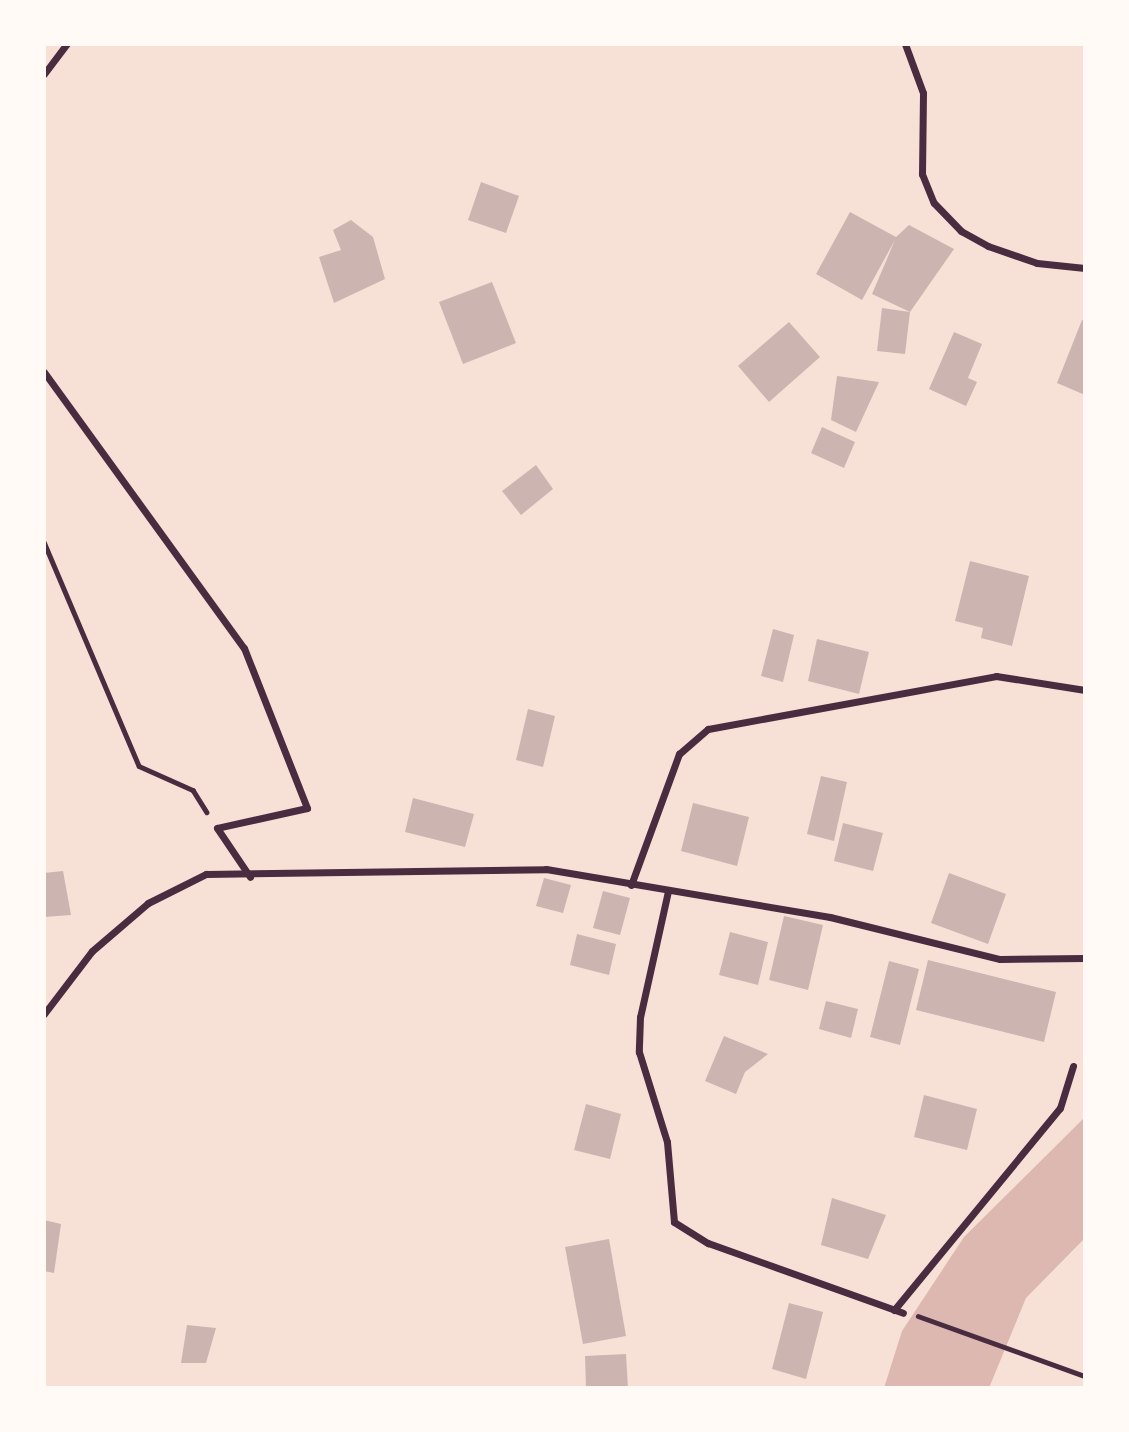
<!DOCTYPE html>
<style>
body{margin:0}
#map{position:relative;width:1129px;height:1432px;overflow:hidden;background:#f7e1d7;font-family:"Asap Condensed",sans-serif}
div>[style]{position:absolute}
.water>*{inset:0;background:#dcb8b0}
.building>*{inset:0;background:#ccb4b1}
.path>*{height:4.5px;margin:-2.25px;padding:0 2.25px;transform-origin:2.25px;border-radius:2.25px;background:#4a2c40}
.minor>*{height:7px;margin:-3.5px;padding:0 3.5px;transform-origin:3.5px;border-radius:3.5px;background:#4a2c40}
span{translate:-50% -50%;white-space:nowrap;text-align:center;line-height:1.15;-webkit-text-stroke:7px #fffaf5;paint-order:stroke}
.frame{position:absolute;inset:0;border:46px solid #fffaf5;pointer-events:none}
</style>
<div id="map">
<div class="water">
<div style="clip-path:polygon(1085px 1117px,1085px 1238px,1026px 1298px,989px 1388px,884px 1388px,902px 1331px,964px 1237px)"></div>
</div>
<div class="building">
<div style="clip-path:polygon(481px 182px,519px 196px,506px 233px,468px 220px)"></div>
<div style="clip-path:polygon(850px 212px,896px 237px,909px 225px,954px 249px,910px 312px,872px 294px,895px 240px,862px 300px,816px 274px)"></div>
<div style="clip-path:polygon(351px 220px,373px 237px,385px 279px,334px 303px,319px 257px,341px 250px,333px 230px)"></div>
<div style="clip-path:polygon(492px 282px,516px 343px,463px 364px,439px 302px)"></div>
<div style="clip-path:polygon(882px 308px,910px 312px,905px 354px,877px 351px)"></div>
<div style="clip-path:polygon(1082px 320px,1085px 321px,1085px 395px,1057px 383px)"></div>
<div style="clip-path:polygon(789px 322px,820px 357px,769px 402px,738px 366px)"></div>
<div style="clip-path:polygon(954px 332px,982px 344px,968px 378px,977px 382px,966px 406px,929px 389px)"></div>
<div style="clip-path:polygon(837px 376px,879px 382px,856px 432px,831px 420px)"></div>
<div style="clip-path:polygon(822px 427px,855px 442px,844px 468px,811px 453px)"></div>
<div style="clip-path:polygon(536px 465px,553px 489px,521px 515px,502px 491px)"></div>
<div style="clip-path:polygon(970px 561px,1029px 576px,1012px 646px,981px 638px,983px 628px,955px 621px)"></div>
<div style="clip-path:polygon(773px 629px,794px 635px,783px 682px,761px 676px)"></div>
<div style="clip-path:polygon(817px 639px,869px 652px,859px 694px,808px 681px)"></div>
<div style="clip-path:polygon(528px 709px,555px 716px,543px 767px,516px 760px)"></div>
<div style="clip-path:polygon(821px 776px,847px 782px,834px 841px,807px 834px)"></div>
<div style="clip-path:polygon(413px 798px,474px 814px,465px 847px,405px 832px)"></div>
<div style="clip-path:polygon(693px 803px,749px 817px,737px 866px,681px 851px)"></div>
<div style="clip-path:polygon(843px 823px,883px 833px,873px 871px,834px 861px)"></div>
<div style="clip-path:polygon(63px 871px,71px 915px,44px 917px,44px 873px)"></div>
<div style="clip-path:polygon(949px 873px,1006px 894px,988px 944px,931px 923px)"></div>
<div style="clip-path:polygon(544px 878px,571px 885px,563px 913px,536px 906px)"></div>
<div style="clip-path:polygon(603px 891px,630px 898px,620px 935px,593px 928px)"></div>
<div style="clip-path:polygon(784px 916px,823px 925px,808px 990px,769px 980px)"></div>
<div style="clip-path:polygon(730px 932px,768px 942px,758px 985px,719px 975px)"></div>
<div style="clip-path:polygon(577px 934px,616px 944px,609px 975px,570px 965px)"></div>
<div style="clip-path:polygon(928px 960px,1056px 992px,1044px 1042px,916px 1010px)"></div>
<div style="clip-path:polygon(889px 961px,919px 969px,900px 1045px,870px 1037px)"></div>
<div style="clip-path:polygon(826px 1001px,858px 1009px,851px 1038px,819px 1029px)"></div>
<div style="clip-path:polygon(724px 1036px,768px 1054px,745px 1072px,736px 1094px,705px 1081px)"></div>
<div style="clip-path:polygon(924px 1095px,977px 1109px,967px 1150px,914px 1137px)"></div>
<div style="clip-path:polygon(586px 1104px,621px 1114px,610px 1159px,574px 1150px)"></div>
<div style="clip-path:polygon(832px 1198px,886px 1215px,868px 1259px,821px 1245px)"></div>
<div style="clip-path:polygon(44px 1220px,61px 1224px,54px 1273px,44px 1271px)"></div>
<div style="clip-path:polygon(609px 1239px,626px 1336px,583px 1344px,565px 1247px)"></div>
<div style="clip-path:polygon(789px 1303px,823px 1312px,806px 1379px,772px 1369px)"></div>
<div style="clip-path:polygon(187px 1325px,216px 1328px,206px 1363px,181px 1363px)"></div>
<div style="clip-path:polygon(626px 1354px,628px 1388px,586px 1388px,585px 1356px)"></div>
</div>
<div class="path">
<div style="left:44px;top:542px;width:243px;rotate:67deg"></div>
<div style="left:139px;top:766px;width:59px;rotate:24deg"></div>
<div style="left:193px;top:790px;width:26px;rotate:58deg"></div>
<div style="left:918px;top:1316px;width:177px;rotate:19.8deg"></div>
</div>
<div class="minor">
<div style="left:905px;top:44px;width:52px;rotate:69.8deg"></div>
<div style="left:923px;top:93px;width:81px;rotate:90.7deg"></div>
<div style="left:922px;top:174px;width:31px;rotate:68deg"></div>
<div style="left:934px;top:203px;width:39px;rotate:46deg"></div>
<div style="left:961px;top:231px;width:31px;rotate:29deg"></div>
<div style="left:988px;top:246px;width:52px;rotate:19.1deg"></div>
<div style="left:1037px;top:263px;width:48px;rotate:5.9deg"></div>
<div style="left:44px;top:74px;width:38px;rotate:-53deg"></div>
<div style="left:44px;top:372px;width:341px;rotate:54.1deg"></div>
<div style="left:244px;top:648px;width:172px;rotate:68.5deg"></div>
<div style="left:307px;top:808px;width:92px;rotate:167.5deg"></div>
<div style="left:217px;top:828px;width:59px;rotate:56deg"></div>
<div style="left:631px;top:885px;width:140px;rotate:-69.9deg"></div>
<div style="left:679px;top:754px;width:38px;rotate:-41deg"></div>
<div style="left:708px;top:729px;width:293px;rotate:-10.4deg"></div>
<div style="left:996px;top:676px;width:90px;rotate:8.9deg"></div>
<div style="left:668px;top:891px;width:129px;rotate:102.5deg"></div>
<div style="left:640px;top:1017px;width:35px;rotate:92deg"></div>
<div style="left:639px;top:1052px;width:94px;rotate:72.7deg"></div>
<div style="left:667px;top:1142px;width:80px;rotate:85deg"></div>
<div style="left:674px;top:1222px;width:40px;rotate:32deg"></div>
<div style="left:708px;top:1243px;width:207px;rotate:19.7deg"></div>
<div style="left:44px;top:1014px;width:79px;rotate:-52.7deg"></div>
<div style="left:92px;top:951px;width:74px;rotate:-40.6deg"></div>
<div style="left:148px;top:903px;width:65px;rotate:-26.6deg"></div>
<div style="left:206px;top:874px;width:340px;rotate:-0.8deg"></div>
<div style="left:546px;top:869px;width:288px;rotate:9.6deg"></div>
<div style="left:830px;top:917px;width:175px;rotate:13.9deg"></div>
<div style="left:1000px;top:959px;width:85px;rotate:-0.7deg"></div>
<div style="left:894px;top:1310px;width:261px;rotate:-50.6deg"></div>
<div style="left:1060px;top:1108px;width:44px;rotate:-72.8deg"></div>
</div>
<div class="frame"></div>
</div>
